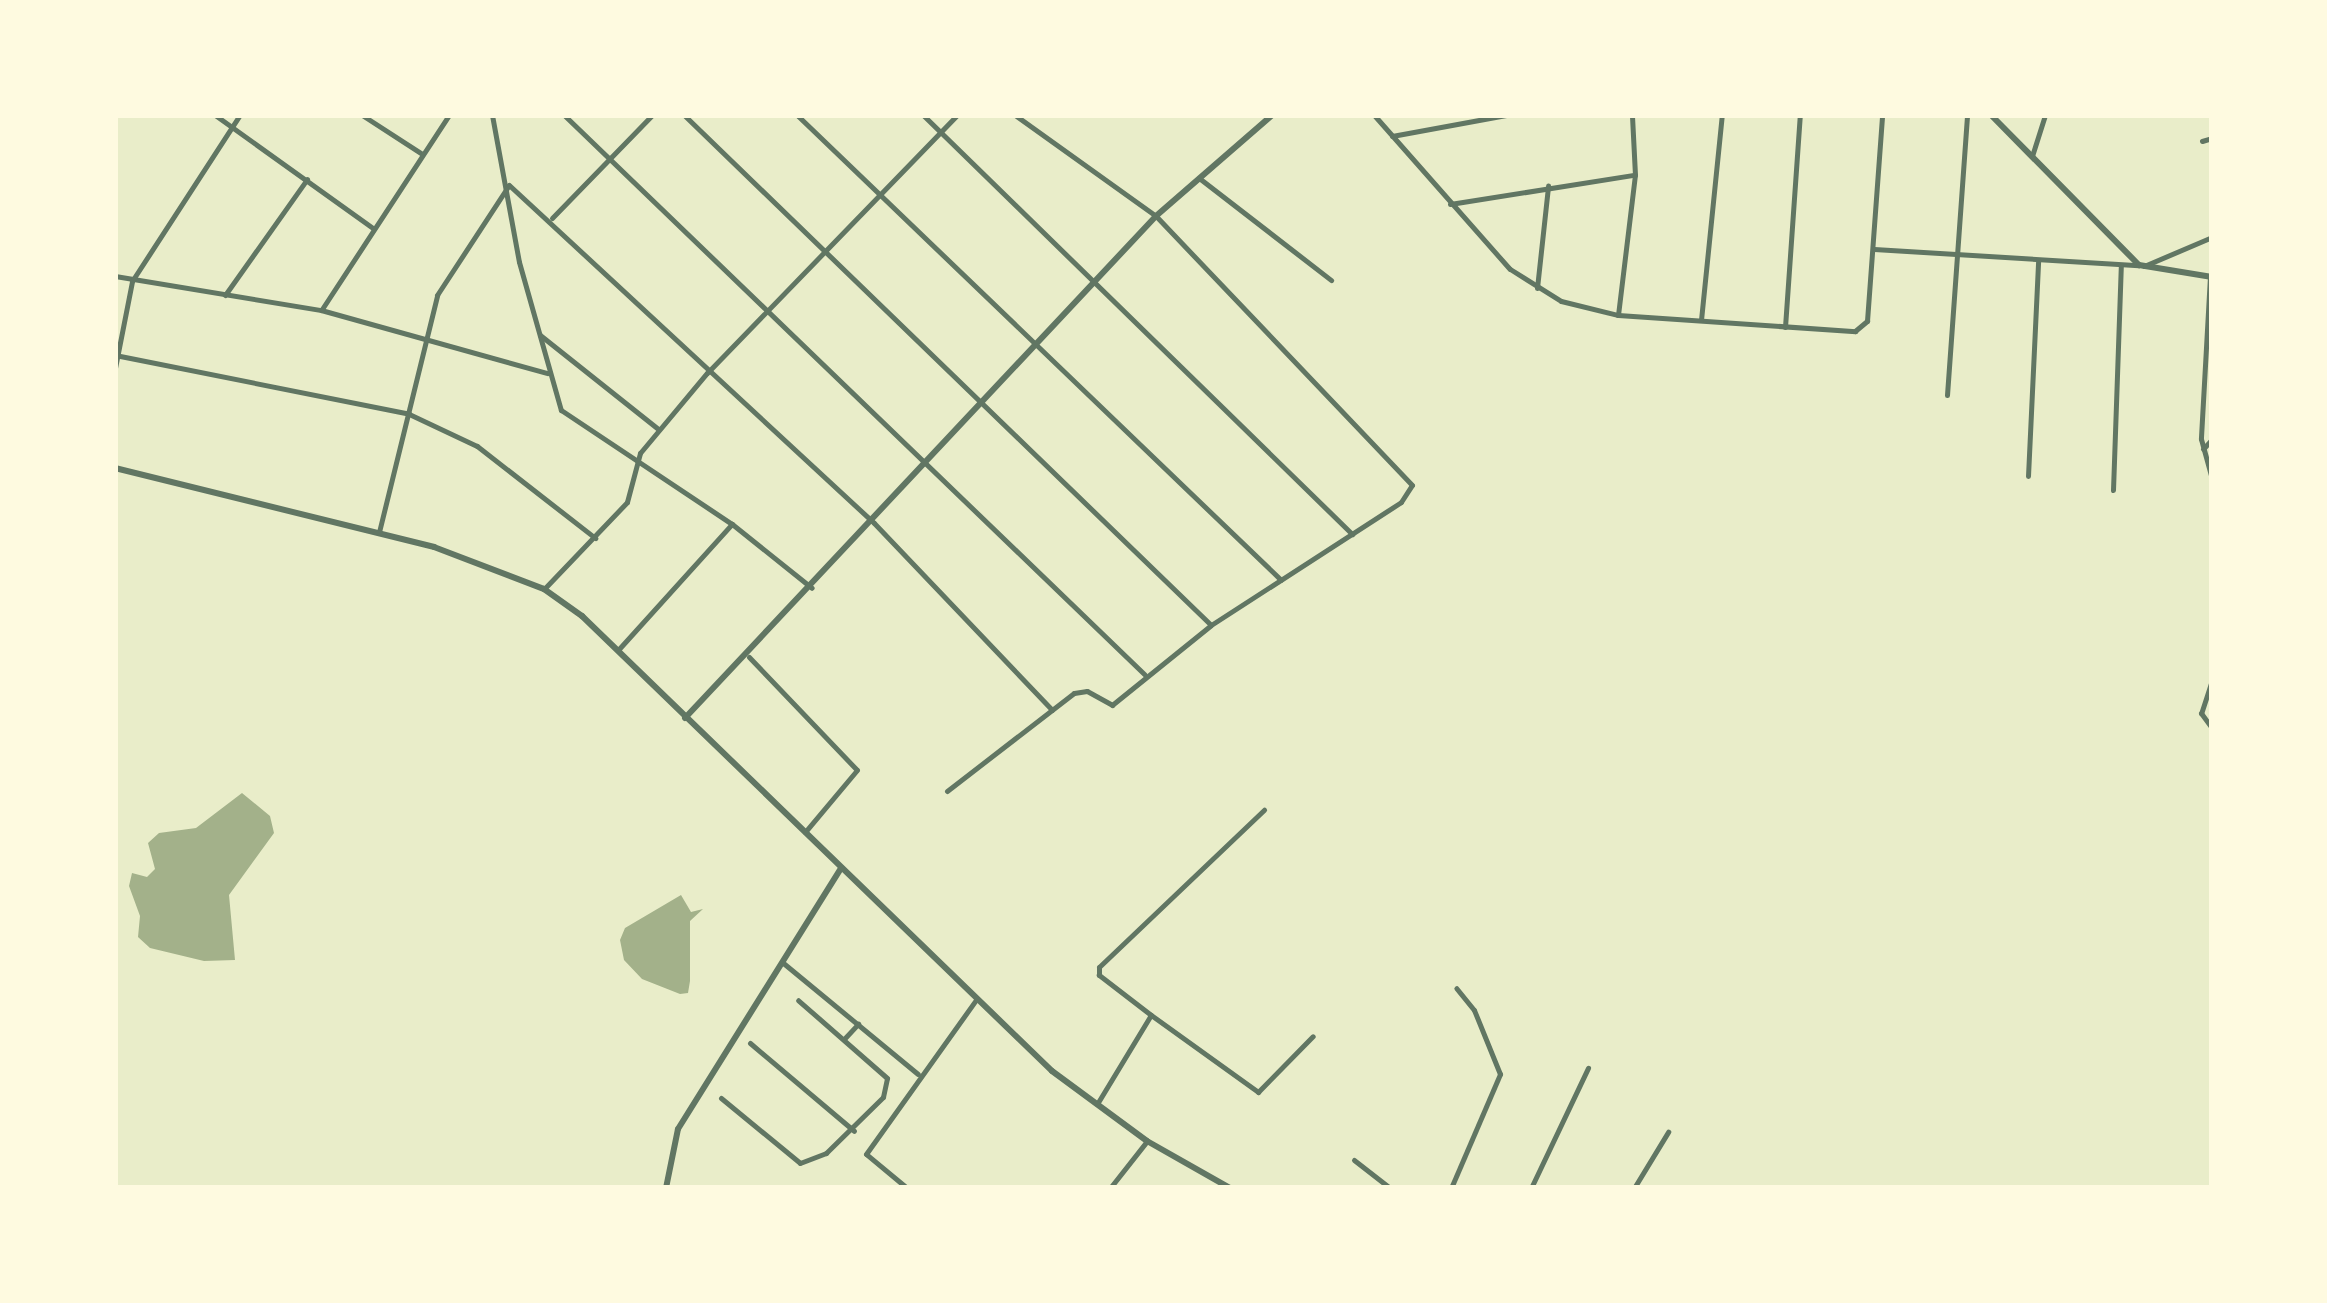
<!DOCTYPE html>
<style>
body{margin:0}
#map{position:relative;width:2327px;height:1303px;overflow:hidden;background:#e9edc9;font-family:"Crimson Pro",serif}
div>[style]{position:absolute}
.water>*{inset:0;background:#a3b18a}
.minor>*{height:5px;margin:-2.5px;padding:0 2.5px;transform-origin:2.5px;border-radius:2.5px;background:#617663}
.tertiary>*{height:6px;margin:-3px;padding:0 3px;transform-origin:3px;border-radius:3px;background:#617663}
span{translate:-50% -50%;white-space:nowrap;text-align:center;line-height:1.15;-webkit-text-stroke:9px #fefae0;paint-order:stroke}
.frame{position:absolute;inset:0;border:118px solid #fefae0;pointer-events:none}
</style>
<div id="map">
<div class="water">
<div style="clip-path:polygon(242px 793px,270px 816px,274px 833px,229px 895px,235px 960px,204px 961px,150px 948px,138px 937px,140px 916px,129px 886px,132px 873px,147px 877px,155px 869px,148px 843px,159px 833px,196px 828px)"></div>
<div style="clip-path:polygon(681px 895px,691px 912px,703px 909px,690px 921px,690px 981px,688px 993px,680px 994px,642px 979px,624px 960px,620px 940px,625px 928px)"></div>
</div>
<div class="minor">
<div style="left:215px;top:115px;width:194px;rotate:35.6deg"></div>
<div style="left:362px;top:115px;width:72px;rotate:33deg"></div>
<div style="left:492px;top:115px;width:149px;rotate:79.6deg"></div>
<div style="left:519px;top:262px;width:154px;rotate:74.2deg"></div>
<div style="left:561px;top:410px;width:206px;rotate:33.7deg"></div>
<div style="left:732px;top:524px;width:102px;rotate:38.7deg"></div>
<div style="left:564px;top:115px;width:806px;rotate:43.94deg"></div>
<div style="left:684px;top:115px;width:733px;rotate:44.06deg"></div>
<div style="left:797px;top:115px;width:671px;rotate:43.85deg"></div>
<div style="left:923px;top:115px;width:600px;rotate:44.32deg"></div>
<div style="left:1374px;top:115px;width:205px;rotate:48.6deg"></div>
<div style="left:1510px;top:269px;width:60px;rotate:32.1deg"></div>
<div style="left:1561px;top:301px;width:59px;rotate:13.8deg"></div>
<div style="left:1618px;top:315px;width:238px;rotate:3.9deg"></div>
<div style="left:1855px;top:331px;width:16px;rotate:-40deg"></div>
<div style="left:1867px;top:321px;width:207px;rotate:-85.8deg"></div>
<div style="left:1392px;top:136px;width:116px;rotate:-10.4deg"></div>
<div style="left:2202px;top:141px;width:10px;rotate:-17deg"></div>
<div style="left:2032px;top:156px;width:43px;rotate:-72.4deg"></div>
<div style="left:1199px;top:178px;width:167px;rotate:37.7deg"></div>
<div style="left:1450px;top:204px;width:186px;rotate:-9deg"></div>
<div style="left:552px;top:218px;width:144px;rotate:-45.8deg"></div>
<div style="left:1874px;top:249px;width:265px;rotate:3.5deg"></div>
<div style="left:2144px;top:266px;width:74px;rotate:-23.1deg"></div>
<div style="left:115px;top:276px;width:209px;rotate:9.4deg"></div>
<div style="left:321px;top:310px;width:235px;rotate:15.6deg"></div>
<div style="left:2210px;top:276px;width:163px;rotate:93.2deg"></div>
<div style="left:2201px;top:439px;width:41px;rotate:74.6deg"></div>
<div style="left:1537px;top:288px;width:103px;rotate:-83.8deg"></div>
<div style="left:225px;top:295px;width:142px;rotate:-54.7deg"></div>
<div style="left:322px;top:309px;width:232px;rotate:-56.8deg"></div>
<div style="left:1618px;top:315px;width:141px;rotate:-83.1deg"></div>
<div style="left:1635px;top:175px;width:60px;rotate:-92.9deg"></div>
<div style="left:1701px;top:320px;width:206px;rotate:-84.2deg"></div>
<div style="left:1785px;top:327px;width:213px;rotate:-86deg"></div>
<div style="left:540px;top:335px;width:151px;rotate:38.5deg"></div>
<div style="left:115px;top:355px;width:300px;rotate:11.3deg"></div>
<div style="left:409px;top:414px;width:75px;rotate:25.2deg"></div>
<div style="left:477px;top:446px;width:150px;rotate:37.9deg"></div>
<div style="left:115px;top:368px;width:89px;rotate:-78.9deg"></div>
<div style="left:132px;top:281px;width:198px;rotate:-57deg"></div>
<div style="left:1947px;top:395px;width:281px;rotate:-85.9deg"></div>
<div style="left:2203px;top:449px;width:13px;rotate:-48deg"></div>
<div style="left:2028px;top:476px;width:216px;rotate:-87.3deg"></div>
<div style="left:2113px;top:490px;width:225px;rotate:-88deg"></div>
<div style="left:379px;top:532px;width:244px;rotate:-76.2deg"></div>
<div style="left:437px;top:295px;width:131px;rotate:-56.8deg"></div>
<div style="left:509px;top:185px;width:497px;rotate:42.8deg"></div>
<div style="left:874px;top:523px;width:258px;rotate:46.4deg"></div>
<div style="left:544px;top:589px;width:120px;rotate:-46.3deg"></div>
<div style="left:627px;top:502px;width:51px;rotate:-75.1deg"></div>
<div style="left:640px;top:453px;width:104px;rotate:-50.1deg"></div>
<div style="left:707px;top:373px;width:359px;rotate:-45.9deg"></div>
<div style="left:618px;top:650px;width:170px;rotate:-47.9deg"></div>
<div style="left:749px;top:657px;width:156px;rotate:46.3deg"></div>
<div style="left:857px;top:770px;width:81px;rotate:130deg"></div>
<div style="left:2212px;top:680px;width:35px;rotate:108deg"></div>
<div style="left:2201px;top:713px;width:19px;rotate:54deg"></div>
<div style="left:947px;top:791px;width:160px;rotate:-37.7deg"></div>
<div style="left:1074px;top:693px;width:13px;rotate:-9deg"></div>
<div style="left:1087px;top:691px;width:29px;rotate:29deg"></div>
<div style="left:1112px;top:705px;width:127px;rotate:-38.9deg"></div>
<div style="left:1211px;top:625px;width:226px;rotate:-32.9deg"></div>
<div style="left:1401px;top:502px;width:20px;rotate:-57deg"></div>
<div style="left:1412px;top:485px;width:371px;rotate:-133.6deg"></div>
<div style="left:1156px;top:216px;width:173px;rotate:-144.4deg"></div>
<div style="left:782px;top:962px;width:176px;rotate:39.5deg"></div>
<div style="left:1151px;top:1015px;width:132px;rotate:35.7deg"></div>
<div style="left:1258px;top:1092px;width:78px;rotate:-45.5deg"></div>
<div style="left:844px;top:1039px;width:21px;rotate:-47deg"></div>
<div style="left:750px;top:1043px;width:136px;rotate:40.2deg"></div>
<div style="left:721px;top:1098px;width:102px;rotate:39.4deg"></div>
<div style="left:800px;top:1163px;width:28px;rotate:-21deg"></div>
<div style="left:826px;top:1153px;width:80px;rotate:-44.5deg"></div>
<div style="left:883px;top:1097px;width:19px;rotate:-78deg"></div>
<div style="left:887px;top:1078px;width:118px;rotate:-138.8deg"></div>
<div style="left:1097px;top:1104px;width:104px;rotate:-58.8deg"></div>
<div style="left:1151px;top:1015px;width:66px;rotate:-142.4deg"></div>
<div style="left:1099px;top:975px;width:8px;rotate:-90deg"></div>
<div style="left:1099px;top:967px;width:228px;rotate:-43.6deg"></div>
<div style="left:1354px;top:1160px;width:46px;rotate:37.9deg"></div>
<div style="left:907px;top:1188px;width:53px;rotate:-140.3deg"></div>
<div style="left:866px;top:1154px;width:189px;rotate:-54.5deg"></div>
<div style="left:1110px;top:1188px;width:60px;rotate:-51.8deg"></div>
<div style="left:1451px;top:1188px;width:124px;rotate:-66.7deg"></div>
<div style="left:1500px;top:1074px;width:69px;rotate:-112.1deg"></div>
<div style="left:1474px;top:1010px;width:28px;rotate:-129deg"></div>
<div style="left:1531px;top:1188px;width:133px;rotate:-64.6deg"></div>
<div style="left:1634px;top:1188px;width:66px;rotate:-58.7deg"></div>
</div>
<div class="tertiary">
<div style="left:1991px;top:115px;width:211px;rotate:45.4deg"></div>
<div style="left:2139px;top:265px;width:74px;rotate:9.3deg"></div>
<div style="left:115px;top:468px;width:329px;rotate:13.9deg"></div>
<div style="left:434px;top:547px;width:118px;rotate:20.9deg"></div>
<div style="left:544px;top:589px;width:47px;rotate:35.4deg"></div>
<div style="left:582px;top:616px;width:654px;rotate:44.07deg"></div>
<div style="left:1052px;top:1071px;width:118px;rotate:36.4deg"></div>
<div style="left:1147px;top:1141px;width:95px;rotate:29.5deg"></div>
<div style="left:685px;top:718px;width:688px;rotate:-46.82deg"></div>
<div style="left:1156px;top:216px;width:154px;rotate:-41deg"></div>
<div style="left:666px;top:1188px;width:60px;rotate:-78.5deg"></div>
<div style="left:678px;top:1129px;width:308px;rotate:-58deg"></div>
</div>
<div class="frame"></div>
</div>
